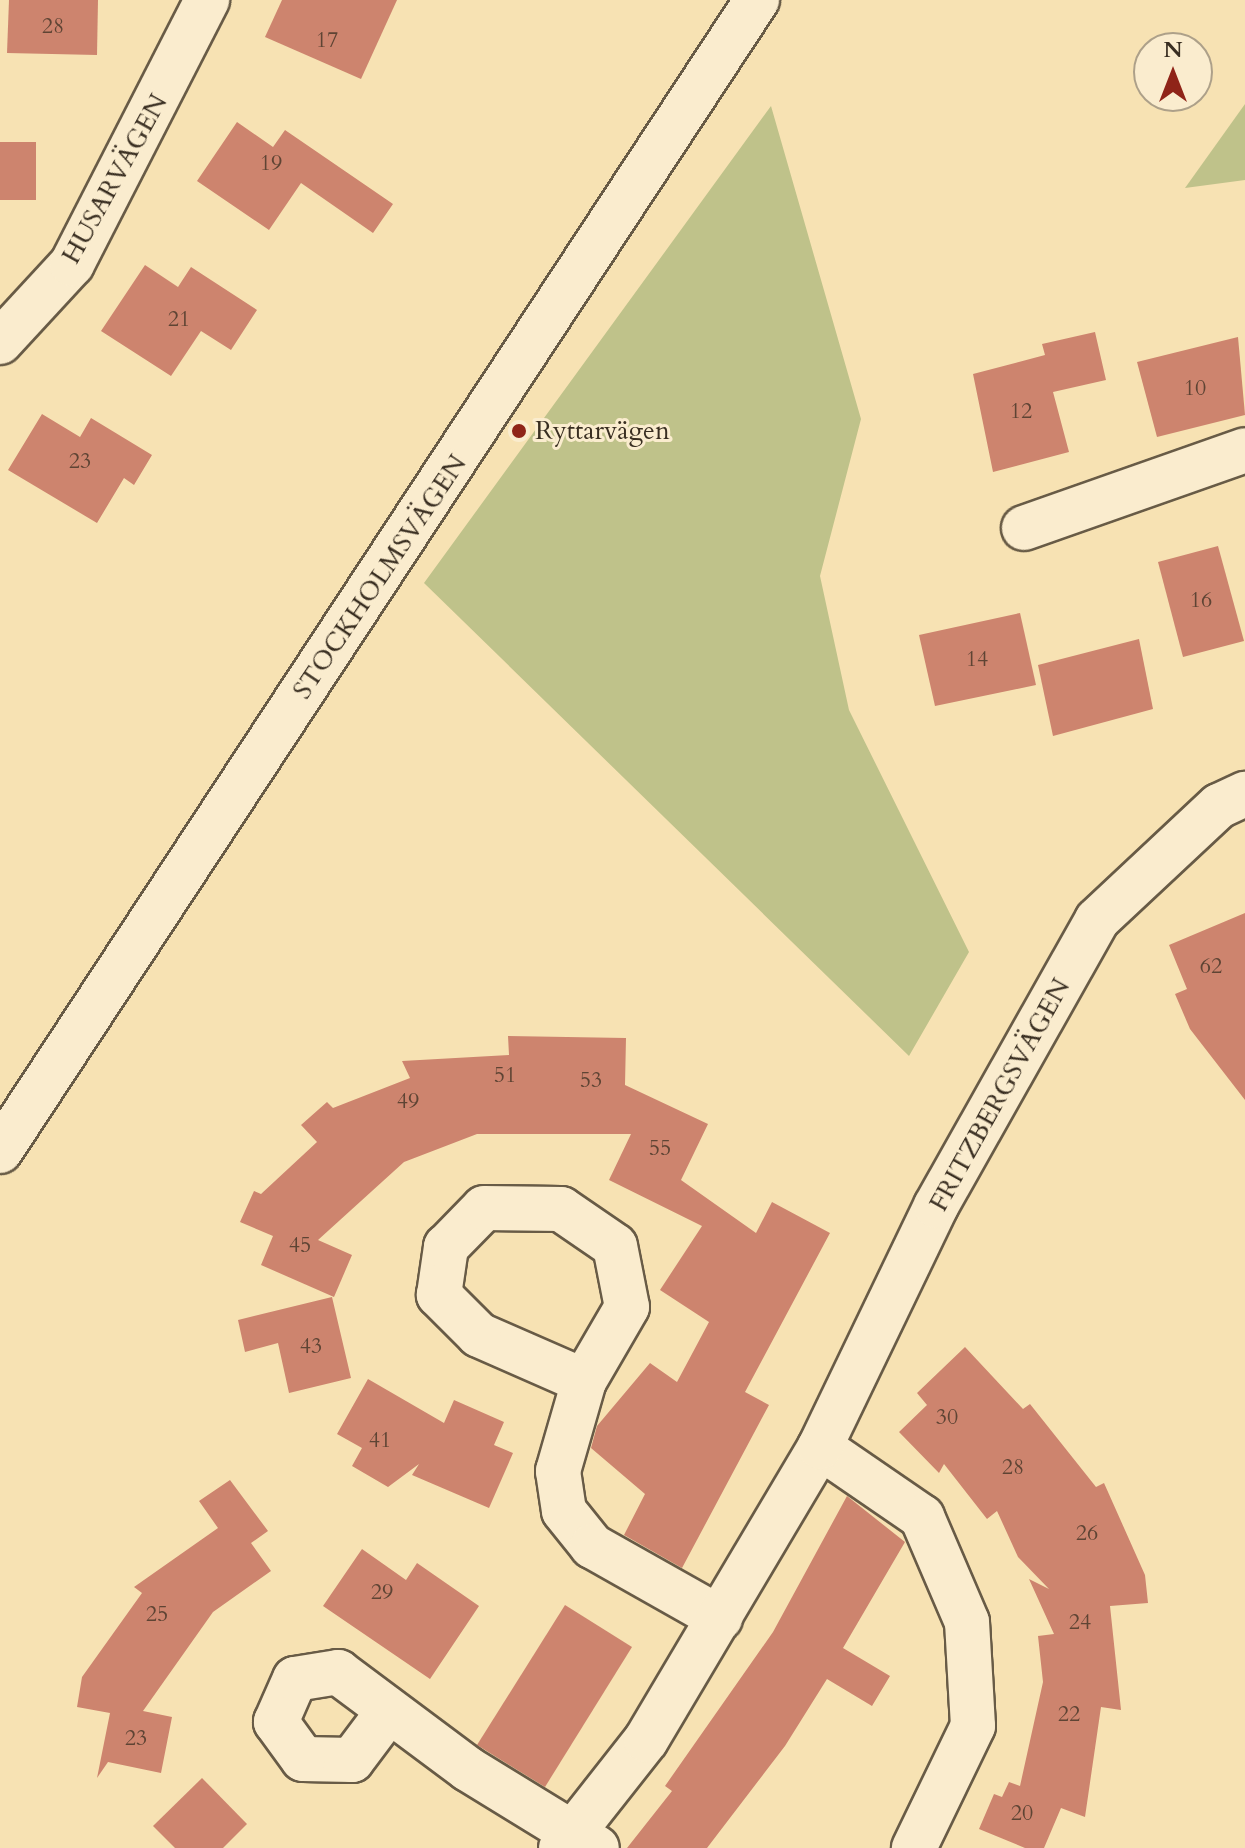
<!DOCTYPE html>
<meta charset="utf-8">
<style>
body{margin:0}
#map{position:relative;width:1245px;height:1848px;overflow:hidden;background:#f7e2b3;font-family:Cardo,serif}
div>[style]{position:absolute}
.green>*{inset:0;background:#bfc28a}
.building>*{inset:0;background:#cd846e}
.roads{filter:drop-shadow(2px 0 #685b46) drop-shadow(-2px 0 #685b46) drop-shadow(0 2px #685b46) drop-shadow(0 -2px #685b46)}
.minor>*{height:44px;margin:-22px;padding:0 22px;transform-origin:22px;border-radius:22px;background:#faecce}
.secondary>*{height:44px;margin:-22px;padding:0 22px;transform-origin:22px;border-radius:22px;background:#faecce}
.dots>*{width:22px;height:22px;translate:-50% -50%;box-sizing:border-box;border:4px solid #faecce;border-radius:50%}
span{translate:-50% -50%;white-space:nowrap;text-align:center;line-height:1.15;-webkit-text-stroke:6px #faecce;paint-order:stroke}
.number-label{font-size:22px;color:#5e4434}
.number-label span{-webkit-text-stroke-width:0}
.street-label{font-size:26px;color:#392e21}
.poi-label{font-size:26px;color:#392e21}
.left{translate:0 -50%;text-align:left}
.north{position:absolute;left:1133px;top:32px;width:80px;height:80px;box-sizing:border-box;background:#faecce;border:2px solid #ada089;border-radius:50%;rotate:0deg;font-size:22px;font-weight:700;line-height:32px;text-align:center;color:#392e21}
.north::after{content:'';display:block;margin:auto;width:28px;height:36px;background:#8f2418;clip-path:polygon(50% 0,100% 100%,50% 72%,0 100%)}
</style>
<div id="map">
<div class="green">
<div style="clip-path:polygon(1245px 104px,1245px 180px,1185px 188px)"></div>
<div style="clip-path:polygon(771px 106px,861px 419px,820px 576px,849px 710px,969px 952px,909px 1056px,424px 583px)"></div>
</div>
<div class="building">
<div style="clip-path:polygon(9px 0,98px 0,97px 55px,7px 53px)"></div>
<div style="clip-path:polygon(282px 0,397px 0,361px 79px,265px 37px)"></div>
<div style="clip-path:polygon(237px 122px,273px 147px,285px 130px,393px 204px,373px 233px,301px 183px,269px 230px,197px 181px)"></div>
<div style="clip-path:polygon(0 142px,36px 142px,36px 200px,0 200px)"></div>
<div style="clip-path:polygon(145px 265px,178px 287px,191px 267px,257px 310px,231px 350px,201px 331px,171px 376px,101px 331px)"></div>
<div style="clip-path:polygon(1095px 332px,1106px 380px,1053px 392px,1069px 452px,993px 472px,973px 374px,1045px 355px,1042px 344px)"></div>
<div style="clip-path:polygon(1238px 337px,1245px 415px,1157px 437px,1137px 362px)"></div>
<div style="clip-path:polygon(42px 414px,80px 437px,91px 418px,152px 455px,134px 485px,124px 478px,97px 523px,8px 470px)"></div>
<div style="clip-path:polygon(1218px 546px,1244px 641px,1183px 657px,1158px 562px)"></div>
<div style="clip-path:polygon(1020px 613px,1036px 685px,935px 706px,919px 635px)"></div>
<div style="clip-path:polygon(1139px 639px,1153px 709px,1053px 736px,1038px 665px)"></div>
<div style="clip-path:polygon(1245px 913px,1245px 1100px,1190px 1029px,1175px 994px,1187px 989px,1169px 945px)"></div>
<div style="clip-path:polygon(508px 1036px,626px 1038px,625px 1085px,708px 1124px,681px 1180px,756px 1233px,772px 1202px,830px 1233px,745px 1392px,769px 1405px,682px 1568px,624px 1535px,645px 1494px,591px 1448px,597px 1426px,650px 1363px,677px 1382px,709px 1322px,660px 1290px,702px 1226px,609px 1180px,631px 1134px,477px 1134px,404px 1162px,318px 1240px,352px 1255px,334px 1297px,261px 1265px,273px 1236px,240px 1222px,254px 1191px,261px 1194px,317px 1142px,301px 1125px,327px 1102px,333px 1108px,410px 1078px,402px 1061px,509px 1055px)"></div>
<div style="clip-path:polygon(332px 1297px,351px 1378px,289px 1393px,278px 1343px,245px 1352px,238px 1320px)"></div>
<div style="clip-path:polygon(965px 1347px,1023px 1409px,1030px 1404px,1096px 1487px,1104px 1483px,1145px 1575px,1148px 1603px,1110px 1606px,1121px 1710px,1101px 1707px,1085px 1817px,1061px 1808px,1044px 1848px,1025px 1848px,979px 1829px,994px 1794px,1002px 1797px,1009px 1782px,1020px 1786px,1043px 1682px,1038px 1636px,1054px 1634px,1029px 1579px,1049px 1589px,1018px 1557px,997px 1511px,987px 1519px,944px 1464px,939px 1473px,899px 1432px,927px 1405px,917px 1393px)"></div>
<div style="clip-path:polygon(368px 1379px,444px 1423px,454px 1400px,504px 1422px,494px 1445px,513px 1453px,489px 1508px,412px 1475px,419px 1464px,388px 1487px,352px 1466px,362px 1448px,337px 1434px)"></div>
<div style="clip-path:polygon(230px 1480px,268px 1531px,251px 1543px,271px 1571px,213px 1612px,143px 1711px,172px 1717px,161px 1773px,108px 1762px,97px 1778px,110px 1713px,77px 1707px,82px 1677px,142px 1593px,134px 1587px,218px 1528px,199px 1501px)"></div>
<div style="clip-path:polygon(847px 1496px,905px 1542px,843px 1648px,890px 1676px,872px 1706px,827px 1679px,785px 1746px,707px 1848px,627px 1848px,672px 1791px,665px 1786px,773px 1632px)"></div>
<div style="clip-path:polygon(362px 1549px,406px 1580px,417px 1563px,479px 1606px,430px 1679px,323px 1606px)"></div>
<div style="clip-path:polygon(565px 1605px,632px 1647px,545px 1787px,477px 1745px)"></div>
<div style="clip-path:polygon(202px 1778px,247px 1824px,223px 1848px,175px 1848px,153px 1826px)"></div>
</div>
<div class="roads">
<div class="minor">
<div style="left:0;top:342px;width:106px;rotate:-47.3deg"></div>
<div style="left:72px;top:264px;width:297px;rotate:-62.9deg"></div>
<div style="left:1024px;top:528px;width:234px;rotate:-19.4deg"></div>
<div style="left:584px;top:1381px;width:115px;rotate:-156.3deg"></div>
<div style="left:479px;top:1335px;width:57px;rotate:-135deg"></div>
<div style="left:439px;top:1295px;width:49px;rotate:-81.7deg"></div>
<div style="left:446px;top:1247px;width:54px;rotate:-45.7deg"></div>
<div style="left:484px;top:1208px;width:77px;rotate:0.7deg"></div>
<div style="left:561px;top:1209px;width:65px;rotate:34.4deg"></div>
<div style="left:615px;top:1246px;width:62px;rotate:78.9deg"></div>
<div style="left:627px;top:1307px;width:86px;rotate:120.2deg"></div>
<div style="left:584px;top:1381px;width:94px;rotate:106.1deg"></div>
<div style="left:558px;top:1471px;width:40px;rotate:81.5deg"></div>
<div style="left:564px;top:1511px;width:45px;rotate:51.3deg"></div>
<div style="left:592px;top:1546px;width:147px;rotate:29.4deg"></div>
<div style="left:820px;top:1447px;width:124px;rotate:34.5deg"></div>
<div style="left:922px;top:1517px;width:114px;rotate:66.8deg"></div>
<div style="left:967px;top:1622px;width:104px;rotate:86.7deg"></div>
<div style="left:973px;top:1726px;width:136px;rotate:115.8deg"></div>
<div style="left:388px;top:1712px;width:60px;rotate:126.9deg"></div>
<div style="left:352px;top:1760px;width:49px;rotate:-178.8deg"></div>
<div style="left:303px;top:1759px;width:46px;rotate:-126.1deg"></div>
<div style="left:276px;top:1722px;width:47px;rotate:-66.2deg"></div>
<div style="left:295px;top:1679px;width:44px;rotate:-9.2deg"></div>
<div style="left:338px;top:1672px;width:162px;rotate:36.7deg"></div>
<div style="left:468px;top:1769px;width:151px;rotate:31.5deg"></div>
<div style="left:561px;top:1848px;width:137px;rotate:-51.8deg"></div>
<div style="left:646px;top:1740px;width:341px;rotate:-59.3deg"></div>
<div style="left:820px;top:1447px;width:267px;rotate:-64.3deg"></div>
<div style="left:936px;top:1206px;width:328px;rotate:-60.6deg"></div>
<div style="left:1097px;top:920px;width:167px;rotate:-43.1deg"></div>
<div style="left:1219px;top:806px;width:29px;rotate:-25deg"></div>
</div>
<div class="secondary">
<div style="left:0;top:1151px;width:1378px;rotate:-56.67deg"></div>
</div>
</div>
<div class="dots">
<div style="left:519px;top:431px;background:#8f2418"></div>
</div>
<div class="number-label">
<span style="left:53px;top:27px">28</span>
<span style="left:327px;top:41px">17</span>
<span style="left:271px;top:164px">19</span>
<span style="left:179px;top:320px">21</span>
<span style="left:1195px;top:389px">10</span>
<span style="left:1021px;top:412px">12</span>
<span style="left:80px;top:462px">23</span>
<span style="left:1201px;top:601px">16</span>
<span style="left:977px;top:660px">14</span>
<span style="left:1211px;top:967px">62</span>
<span style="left:505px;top:1076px">51</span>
<span style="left:591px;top:1081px">53</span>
<span style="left:408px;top:1102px">49</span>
<span style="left:660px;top:1149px">55</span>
<span style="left:300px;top:1246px">45</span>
<span style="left:311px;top:1347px">43</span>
<span style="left:947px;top:1418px">30</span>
<span style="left:380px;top:1441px">41</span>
<span style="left:1013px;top:1468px">28</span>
<span style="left:1087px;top:1534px">26</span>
<span style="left:382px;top:1593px">29</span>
<span style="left:157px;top:1615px">25</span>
<span style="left:1080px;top:1623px">24</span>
<span style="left:1069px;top:1715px">22</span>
<span style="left:136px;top:1739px">23</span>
<span style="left:1022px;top:1814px">20</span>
</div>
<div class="street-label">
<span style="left:115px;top:179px;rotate:-61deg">HUSARVÄGEN</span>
<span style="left:380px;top:577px;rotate:-56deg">STOCKHOLMSVÄGEN</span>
<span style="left:1000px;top:1095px;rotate:-61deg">FRITZBERGSVÄGEN</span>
</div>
<div class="poi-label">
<span class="left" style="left:535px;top:431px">Ryttarvägen</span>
</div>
<div class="north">N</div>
</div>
